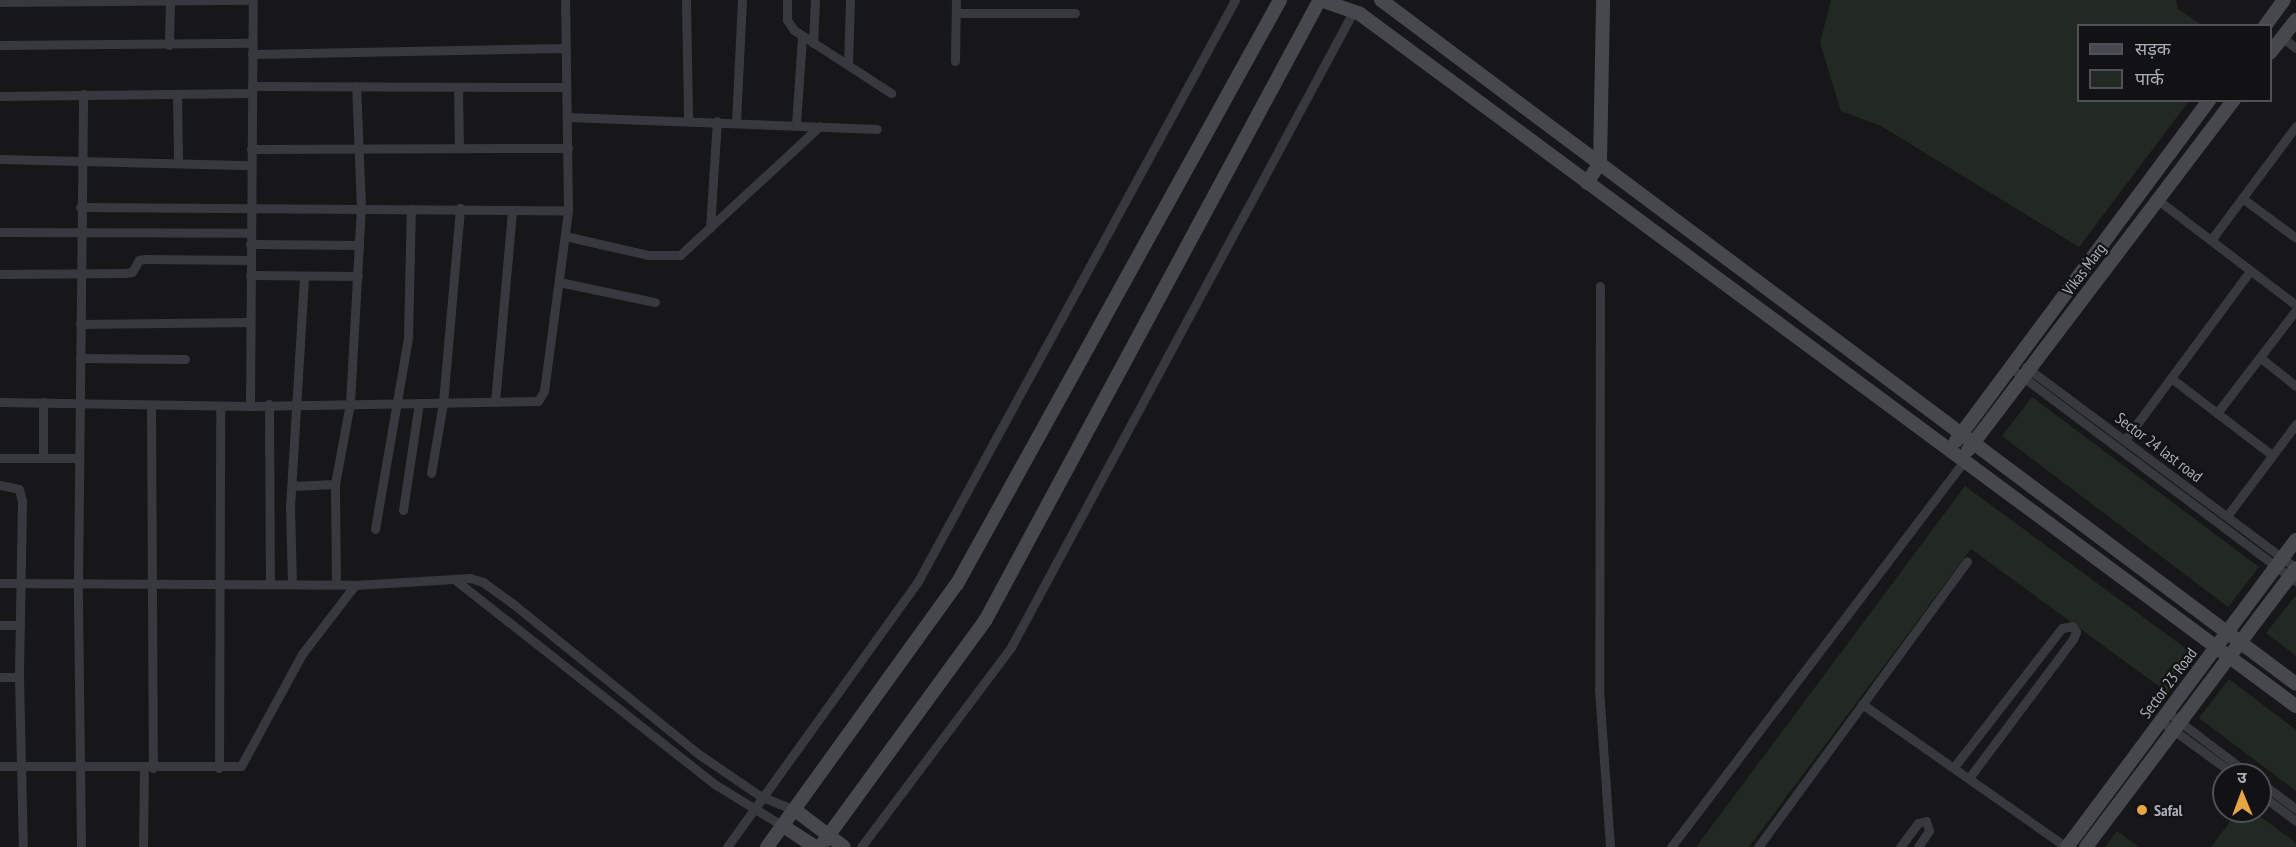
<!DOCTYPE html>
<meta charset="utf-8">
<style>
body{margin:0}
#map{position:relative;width:2296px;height:847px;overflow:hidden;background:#171719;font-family:"PT Sans Narrow","Noto Sans Devanagari",sans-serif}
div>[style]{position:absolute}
.green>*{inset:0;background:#212922}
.street>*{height:9px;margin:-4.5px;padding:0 4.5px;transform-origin:4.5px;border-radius:4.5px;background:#38393e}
.secondary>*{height:14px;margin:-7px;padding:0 7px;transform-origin:7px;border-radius:7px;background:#46484d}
.dots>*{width:16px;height:16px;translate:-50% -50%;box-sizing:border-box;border:3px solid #121214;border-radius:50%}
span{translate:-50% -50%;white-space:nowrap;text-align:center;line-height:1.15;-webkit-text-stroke:4.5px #121214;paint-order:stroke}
.street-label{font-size:16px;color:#aaafb8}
.poi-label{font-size:16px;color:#aaafb8;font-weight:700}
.left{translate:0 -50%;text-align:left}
.legend{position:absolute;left:2077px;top:24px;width:195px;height:78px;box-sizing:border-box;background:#121214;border:2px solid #4f5156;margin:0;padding:8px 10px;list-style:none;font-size:18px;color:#aaafb8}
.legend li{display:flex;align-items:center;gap:12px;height:30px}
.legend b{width:30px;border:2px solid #4f5156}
.north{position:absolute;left:2212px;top:763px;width:60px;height:60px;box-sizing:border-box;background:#121214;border:2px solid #4f5156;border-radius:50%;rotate:359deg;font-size:16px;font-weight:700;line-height:24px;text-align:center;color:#aaafb8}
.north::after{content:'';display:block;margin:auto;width:21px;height:27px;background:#e5a643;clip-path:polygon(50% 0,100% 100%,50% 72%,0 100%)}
</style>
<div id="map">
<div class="green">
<div style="clip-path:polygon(1831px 0,2176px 0,2178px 9px,2202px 25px,2078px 26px,2078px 100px,2189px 101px,2079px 247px,1881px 126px,1841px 111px,1820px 43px)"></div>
<div style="clip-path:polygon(2032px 397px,2259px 567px,2228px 607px,2002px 436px)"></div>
<div style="clip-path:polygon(1965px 486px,2196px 656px,2168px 693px,1971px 549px,1749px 847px,1696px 847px)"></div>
<div style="clip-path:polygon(2296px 595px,2296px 656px,2266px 633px)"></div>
<div style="clip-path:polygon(2229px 679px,2296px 730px,2296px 791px,2199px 718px)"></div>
<div style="clip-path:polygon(2238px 811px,2253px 811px,2296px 843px,2296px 847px,2211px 847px)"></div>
<div style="clip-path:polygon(2117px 831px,2139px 847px,2105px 847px)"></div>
</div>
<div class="street">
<div style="left:686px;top:0;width:120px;rotate:89deg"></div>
<div style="left:787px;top:0;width:20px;rotate:90deg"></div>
<div style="left:787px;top:20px;width:12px;rotate:55deg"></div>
<div style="left:794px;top:30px;width:116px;rotate:33deg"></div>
<div style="left:0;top:2px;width:251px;rotate:-0.5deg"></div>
<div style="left:956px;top:13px;width:119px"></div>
<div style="left:2283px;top:38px;width:16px;rotate:38deg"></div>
<div style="left:813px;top:43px;width:43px;rotate:-87.3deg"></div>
<div style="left:0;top:45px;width:252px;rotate:-0.5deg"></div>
<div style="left:169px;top:45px;width:45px;rotate:-88.7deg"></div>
<div style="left:252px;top:54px;width:314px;rotate:-1.1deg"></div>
<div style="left:955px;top:61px;width:61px;rotate:-89.1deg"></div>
<div style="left:848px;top:65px;width:65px;rotate:-88.2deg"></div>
<div style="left:252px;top:86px;width:314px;rotate:0.2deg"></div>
<div style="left:458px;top:87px;width:61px;rotate:89.1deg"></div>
<div style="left:177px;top:94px;width:67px;rotate:89.1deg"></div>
<div style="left:0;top:96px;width:252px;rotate:-0.7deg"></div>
<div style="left:567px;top:117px;width:310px;rotate:2.2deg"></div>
<div style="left:736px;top:122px;width:122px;rotate:-87.2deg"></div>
<div style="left:796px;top:125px;width:89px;rotate:-86.1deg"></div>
<div style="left:251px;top:149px;width:317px;rotate:-0.2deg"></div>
<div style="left:0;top:159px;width:251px;rotate:1.4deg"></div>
<div style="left:2242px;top:198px;width:67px;rotate:36.5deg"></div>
<div style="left:2158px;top:200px;width:173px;rotate:37.3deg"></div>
<div style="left:80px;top:207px;width:488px;rotate:0.4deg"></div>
<div style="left:710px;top:228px;width:107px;rotate:-86.3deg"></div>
<div style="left:0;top:232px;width:250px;rotate:0.2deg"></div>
<div style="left:565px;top:236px;width:85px;rotate:12.9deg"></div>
<div style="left:648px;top:255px;width:32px"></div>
<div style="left:680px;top:255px;width:190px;rotate:-42.7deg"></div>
<div style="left:2211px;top:240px;width:142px;rotate:-53.3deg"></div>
<div style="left:250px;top:244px;width:109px;rotate:0.5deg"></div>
<div style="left:0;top:274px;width:125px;rotate:-0.5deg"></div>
<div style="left:125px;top:273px;width:7px;rotate:-8deg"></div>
<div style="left:132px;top:272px;width:14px;rotate:-60deg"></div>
<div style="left:139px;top:260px;width:6px;rotate:-9deg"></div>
<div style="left:145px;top:259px;width:105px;rotate:0.5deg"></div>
<div style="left:250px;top:275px;width:108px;rotate:0.5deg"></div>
<div style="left:559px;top:282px;width:98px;rotate:11.8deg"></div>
<div style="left:1600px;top:286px;width:403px;rotate:90.1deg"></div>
<div style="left:1599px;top:689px;width:158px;rotate:86deg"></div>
<div style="left:80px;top:324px;width:170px;rotate:-0.7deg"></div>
<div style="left:80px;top:358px;width:105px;rotate:0.5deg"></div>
<div style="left:2262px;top:359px;width:43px;rotate:38.5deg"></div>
<div style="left:2026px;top:367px;width:337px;rotate:36.7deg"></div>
<div style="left:2011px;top:368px;width:356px;rotate:36.8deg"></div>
<div style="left:2171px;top:378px;width:127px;rotate:37.3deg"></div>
<div style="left:0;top:402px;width:250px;rotate:0.9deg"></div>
<div style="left:250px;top:406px;width:288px;rotate:-1deg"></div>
<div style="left:538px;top:401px;width:12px;rotate:-59deg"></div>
<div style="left:544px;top:391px;width:183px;rotate:-82.4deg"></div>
<div style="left:568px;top:210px;width:210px;rotate:-90.8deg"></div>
<div style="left:495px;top:402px;width:193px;rotate:-84.9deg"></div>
<div style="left:269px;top:404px;width:180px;rotate:89.7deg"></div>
<div style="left:151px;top:405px;width:363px;rotate:89.7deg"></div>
<div style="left:250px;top:406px;width:406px;rotate:-89.6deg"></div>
<div style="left:2217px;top:413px;width:130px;rotate:-52.5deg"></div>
<div style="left:2125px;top:440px;width:210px;rotate:-53.5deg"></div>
<div style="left:0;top:458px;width:79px"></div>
<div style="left:43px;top:458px;width:56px;rotate:-90deg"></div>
<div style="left:431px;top:473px;width:71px;rotate:-80.3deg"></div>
<div style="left:443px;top:403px;width:196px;rotate:-85deg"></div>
<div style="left:0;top:485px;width:19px;rotate:12deg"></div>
<div style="left:19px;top:489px;width:12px;rotate:76deg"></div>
<div style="left:22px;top:501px;width:176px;rotate:91deg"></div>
<div style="left:19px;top:677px;width:170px;rotate:88.7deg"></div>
<div style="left:292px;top:486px;width:43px;rotate:-2.7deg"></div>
<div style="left:403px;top:510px;width:108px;rotate:-81.5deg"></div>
<div style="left:2227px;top:516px;width:115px;rotate:-53.1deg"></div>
<div style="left:375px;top:529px;width:195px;rotate:-80.2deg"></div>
<div style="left:408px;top:337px;width:128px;rotate:-88.7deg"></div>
<div style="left:454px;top:579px;width:333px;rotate:38.2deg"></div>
<div style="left:716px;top:785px;width:79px;rotate:31.5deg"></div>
<div style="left:0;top:583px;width:355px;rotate:0.3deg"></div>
<div style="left:355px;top:585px;width:115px;rotate:-3.5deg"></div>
<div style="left:470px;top:578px;width:14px;rotate:17deg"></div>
<div style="left:483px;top:582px;width:36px;rotate:36deg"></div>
<div style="left:512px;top:603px;width:242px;rotate:39deg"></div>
<div style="left:700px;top:755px;width:73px;rotate:34.3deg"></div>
<div style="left:760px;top:796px;width:38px;rotate:22deg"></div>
<div style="left:292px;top:584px;width:77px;rotate:-91.5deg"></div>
<div style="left:290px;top:507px;width:229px;rotate:-86.5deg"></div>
<div style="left:336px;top:584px;width:100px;rotate:-90.6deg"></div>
<div style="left:335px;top:484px;width:82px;rotate:-79.5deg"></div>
<div style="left:350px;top:403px;width:195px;rotate:-86.8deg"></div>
<div style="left:361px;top:208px;width:122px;rotate:-92.3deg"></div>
<div style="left:0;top:625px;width:20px"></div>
<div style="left:0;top:677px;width:19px"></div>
<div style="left:1862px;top:704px;width:249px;rotate:35deg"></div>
<div style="left:2167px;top:712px;width:104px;rotate:37.2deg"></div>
<div style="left:2161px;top:721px;width:92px;rotate:36.1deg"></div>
<div style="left:0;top:766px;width:241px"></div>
<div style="left:241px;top:766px;width:128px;rotate:-61.4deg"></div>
<div style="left:302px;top:654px;width:87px;rotate:-52.5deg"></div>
<div style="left:1954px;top:767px;width:176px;rotate:-52.2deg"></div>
<div style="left:2062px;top:628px;width:10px;rotate:-11deg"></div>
<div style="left:2072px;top:626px;width:7px;rotate:56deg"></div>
<div style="left:2076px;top:632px;width:8px;rotate:113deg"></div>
<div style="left:2073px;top:639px;width:174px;rotate:126.8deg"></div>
<div style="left:219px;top:768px;width:362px;rotate:-89.8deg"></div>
<div style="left:2260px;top:782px;width:45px;rotate:36.9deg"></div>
<div style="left:2260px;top:794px;width:45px;rotate:36.9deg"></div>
<div style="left:81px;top:847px;width:264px;rotate:-90.7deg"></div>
<div style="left:78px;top:583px;width:489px;rotate:-89.4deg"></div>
<div style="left:143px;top:847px;width:80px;rotate:-89.3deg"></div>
<div style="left:727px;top:847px;width:325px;rotate:-54.3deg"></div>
<div style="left:917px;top:583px;width:664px;rotate:-61.39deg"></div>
<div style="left:861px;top:847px;width:250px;rotate:-53.1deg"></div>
<div style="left:1011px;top:647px;width:721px;rotate:-61.69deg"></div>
<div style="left:1671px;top:847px;width:485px;rotate:-52.8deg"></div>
<div style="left:1758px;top:847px;width:354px;rotate:-53.8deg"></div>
<div style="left:1900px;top:847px;width:30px;rotate:-53deg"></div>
<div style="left:1918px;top:823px;width:8px;rotate:-14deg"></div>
<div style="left:1926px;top:821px;width:10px;rotate:73deg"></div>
<div style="left:1929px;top:831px;width:19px;rotate:125deg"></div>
</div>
<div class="secondary">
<div style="left:1381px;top:0;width:1142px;rotate:36.78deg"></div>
<div style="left:1323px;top:1px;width:39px;rotate:19deg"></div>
<div style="left:1360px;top:14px;width:1164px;rotate:36.48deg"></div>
<div style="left:2265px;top:26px;width:32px;rotate:-54deg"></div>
<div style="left:2270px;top:53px;width:42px;rotate:-51.8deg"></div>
<div style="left:1587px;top:183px;width:24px;rotate:-57deg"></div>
<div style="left:1600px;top:163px;width:163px;rotate:-88.9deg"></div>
<div style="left:1956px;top:441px;width:425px;rotate:-53.4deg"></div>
<div style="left:1968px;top:450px;width:440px;rotate:-52.8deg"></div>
<div style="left:795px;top:810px;width:61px;rotate:37.1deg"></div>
<div style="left:783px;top:826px;width:38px;rotate:33deg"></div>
<div style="left:767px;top:847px;width:324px;rotate:-54.2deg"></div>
<div style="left:957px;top:584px;width:667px;rotate:-61.05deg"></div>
<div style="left:820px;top:847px;width:280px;rotate:-53.9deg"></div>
<div style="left:985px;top:621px;width:702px;rotate:-61.68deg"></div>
<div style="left:2067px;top:847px;width:383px;rotate:-53.3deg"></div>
<div style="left:2086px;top:847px;width:349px;rotate:-53deg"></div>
</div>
<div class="dots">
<div style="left:2142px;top:810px;background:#e5a643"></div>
</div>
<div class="street-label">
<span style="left:2084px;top:269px;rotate:-53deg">Vikas Marg</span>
<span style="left:2159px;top:447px;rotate:37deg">Sector 24 last road</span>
<span style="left:2168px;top:683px;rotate:-53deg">Sector 23 Road</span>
</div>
<div class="poi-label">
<span class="left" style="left:2154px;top:810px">Safal</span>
</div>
<ul class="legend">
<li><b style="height:8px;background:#46484d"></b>सड़क</li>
<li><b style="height:16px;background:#212922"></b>पार्क</li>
</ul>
<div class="north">उ</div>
</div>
